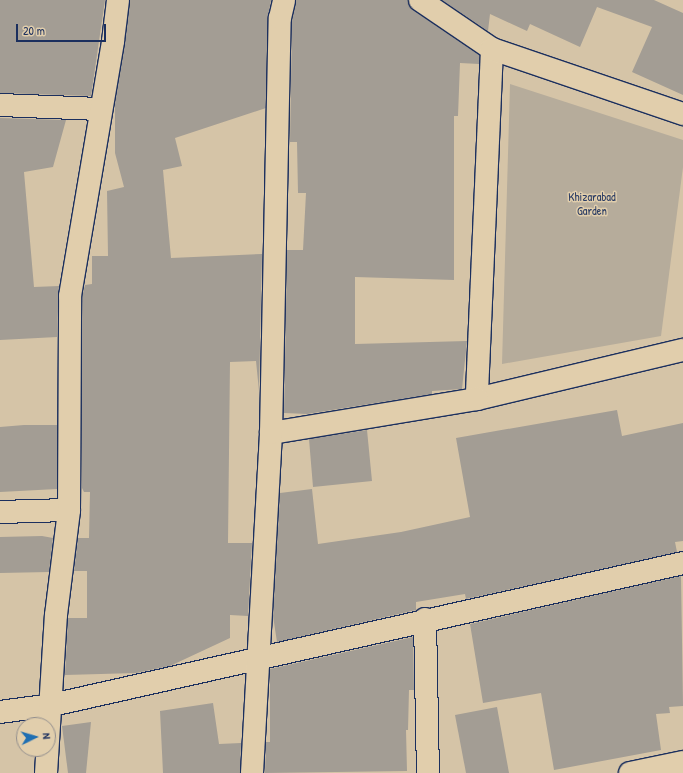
<!DOCTYPE html>
<style>
body{margin:0}
#map{position:relative;width:683px;height:773px;overflow:hidden;background:#d5c4a7;font-family:"Patrick Hand",sans-serif}
div>[style]{position:absolute}
.green>*{inset:0;background:#b6ac9b}
.building>*{inset:0;background:#a39d94}
.roads{filter:drop-shadow(1px 0 #1b2f5e) drop-shadow(-1px 0 #1b2f5e) drop-shadow(0 1px #1b2f5e) drop-shadow(0 -1px #1b2f5e)}
.minor>*{height:22px;margin:-11px;padding:0 11px;transform-origin:11px;border-radius:11px;background:#e1ceac}
span{translate:-50% -50%;white-space:nowrap;text-align:center;line-height:1.15;-webkit-text-stroke:3px #e1ceac;paint-order:stroke}
.park-label{font-size:12px;color:#2a3c64}
.north{position:absolute;left:16px;top:717px;width:40px;height:40px;box-sizing:border-box;background:#e1ceac;border:1px solid #928e8d;border-radius:50%;rotate:85deg;font-size:11px;font-weight:700;line-height:16px;text-align:center;color:#1b2f5e}
.north::after{content:'';display:block;margin:auto;width:14px;height:18px;background:#1f6fb2;clip-path:polygon(50% 0,100% 100%,50% 72%,0 100%)}
.scale{position:absolute;left:16px;top:24px;width:90px;height:18px;box-sizing:border-box;border:2px solid #1b2f5e;border-top:0;padding-left:5px;font-size:12px;line-height:14px;white-space:nowrap;color:#1b2f5e;-webkit-text-stroke:3px #e1ceac;paint-order:stroke}
</style>
<div id="map">
<div class="green">
<div style="clip-path:polygon(510px 84px,683px 140px,683px 167px,661px 336px,502px 364px)"></div>
</div>
<div class="building">
<div style="clip-path:polygon(0 0,105px 0,91px 96px,0 93px)"></div>
<div style="clip-path:polygon(130px 0,271px 0,268px 18px,266px 108px,175px 138px,182px 166px,163px 170px,171px 258px,262px 254px,259px 391px,256px 361px,230px 362px,228px 543px,252px 543px,248px 616px,230px 615px,230px 638px,170px 666px,136px 673px,65px 675px,68px 618px,87px 618px,87px 571px,74px 571px,78px 538px,89px 538px,90px 492px,84px 492px,82px 488px,82px 297px,85px 285px,92px 284px,92px 256px,108px 256px,107px 191px,124px 187px,115px 153px,115px 104px)"></div>
<div style="clip-path:polygon(296px 0,408px 0,413px 10px,479px 55px,479px 64px,460px 63px,458px 116px,454px 116px,454px 280px,355px 277px,355px 344px,467px 341px,462px 389px,432px 391px,432px 394px,307px 414px,284px 413px,287px 250px,303px 250px,306px 193px,298px 193px,297px 142px,290px 142px,292px 20px)"></div>
<div style="clip-path:polygon(442px 0,654px 0,683px 13px,683px 95px,632px 72px,652px 27px,597px 7px,580px 47px,530px 24px,527px 31px,490px 14px,488px 31px)"></div>
<div style="clip-path:polygon(0 118px,66px 120px,53px 167px,24px 172px,34px 287px,59px 286px,57px 337px,0 340px)"></div>
<div style="clip-path:polygon(617px 410px,622px 436px,683px 423px,683px 541px,675px 542px,677px 552px,466px 599px,465px 594px,416px 602px,416px 610px,277px 642px,273px 616px,280px 493px,312px 489px,318px 544px,401px 532px,470px 517px,456px 438px)"></div>
<div style="clip-path:polygon(24px 425px,57px 425px,57px 489px,0 492px,0 427px)"></div>
<div style="clip-path:polygon(367px 430px,372px 481px,313px 487px,309px 439px)"></div>
<div style="clip-path:polygon(42px 536px,53px 538px,49px 572px,0 573px,0 537px)"></div>
<div style="clip-path:polygon(681px 576px,683px 706px,669px 707px,670px 713px,656px 714px,661px 750px,554px 770px,541px 693px,483px 703px,470px 624px)"></div>
<div style="clip-path:polygon(413px 637px,414px 690px,409px 690px,408px 730px,406px 730px,407px 771px,265px 773px,266px 742px,270px 742px,270px 669px)"></div>
<div style="clip-path:polygon(213px 703px,219px 744px,241px 743px,240px 773px,163px 773px,160px 711px)"></div>
<div style="clip-path:polygon(497px 707px,509px 773px,466px 773px,455px 715px)"></div>
<div style="clip-path:polygon(91px 722px,86px 773px,68px 773px,62px 726px)"></div>
</div>
<div class="roads">
<div class="minor">
<div style="left:420px;top:0;width:87px;rotate:34.2deg"></div>
<div style="left:492px;top:49px;width:350px;rotate:92.5deg"></div>
<div style="left:477px;top:399px;width:212px;rotate:-13.4deg"></div>
<div style="left:492px;top:49px;width:202px;rotate:18.8deg"></div>
<div style="left:0;top:105px;width:101px;rotate:2.3deg"></div>
<div style="left:271px;top:433px;width:209px;rotate:-9.4deg"></div>
<div style="left:0;top:512px;width:69px;rotate:-1.7deg"></div>
<div style="left:425px;top:619px;width:154px;rotate:88.9deg"></div>
<div style="left:0;top:712px;width:52px;rotate:-7.7deg"></div>
<div style="left:52px;top:705px;width:647px;rotate:-12.68deg"></div>
<div style="left:46px;top:773px;width:158px;rotate:-86.4deg"></div>
<div style="left:56px;top:615px;width:106px;rotate:-82.9deg"></div>
<div style="left:69px;top:510px;width:214px;rotate:-89.7deg"></div>
<div style="left:70px;top:296px;width:259px;rotate:-80.4deg"></div>
<div style="left:113px;top:41px;width:41px;rotate:-83deg"></div>
<div style="left:252px;top:773px;width:341px;rotate:-86.8deg"></div>
<div style="left:271px;top:433px;width:415px;rotate:-88.8deg"></div>
<div style="left:280px;top:18px;width:18px;rotate:-77deg"></div>
<div style="left:630px;top:773px;width:54px;rotate:-11.7deg"></div>
</div>
</div>
<div class="park-label">
<span style="left:592px;top:204px">Khizarabad<br>Garden</span>
</div>
<div class="north">N</div>
<div class="scale">20 m</div>
</div>
